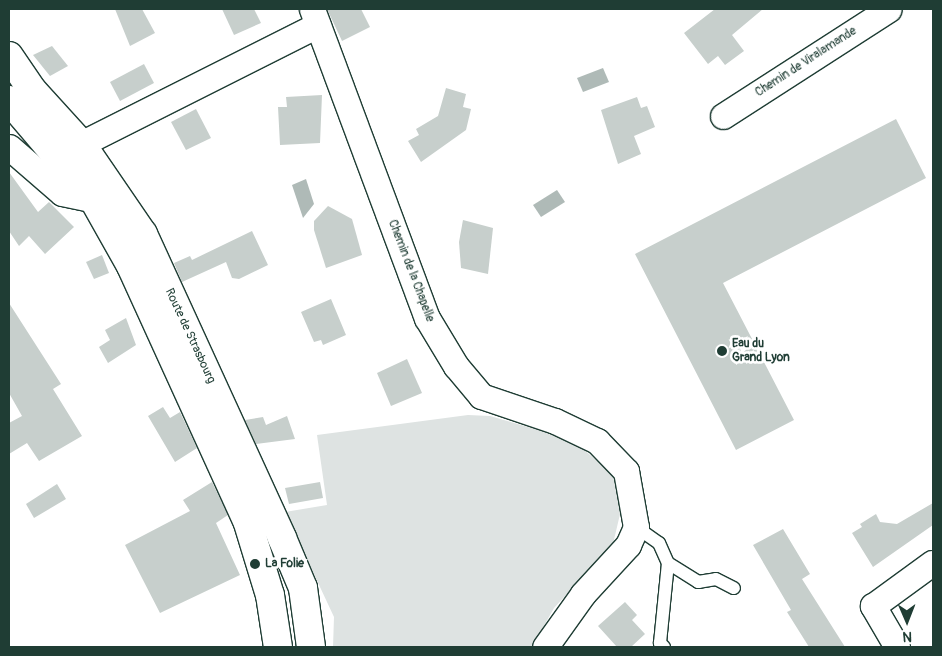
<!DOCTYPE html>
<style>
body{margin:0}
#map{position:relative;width:942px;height:656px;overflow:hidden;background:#fff;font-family:Pangolin,sans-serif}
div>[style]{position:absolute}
.green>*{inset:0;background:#dee3e2}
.water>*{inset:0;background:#afbab7}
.building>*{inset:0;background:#c7cfcc}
.roads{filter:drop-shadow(1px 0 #1f3d34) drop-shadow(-1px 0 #1f3d34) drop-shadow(0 1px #1f3d34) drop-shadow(0 -1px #1f3d34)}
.lane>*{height:12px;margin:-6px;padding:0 6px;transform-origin:6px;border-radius:6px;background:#fff}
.street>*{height:25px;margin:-12.5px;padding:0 12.5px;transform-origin:12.5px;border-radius:12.5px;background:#fff}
.secondary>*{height:28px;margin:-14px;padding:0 14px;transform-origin:14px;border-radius:14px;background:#fff}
.dots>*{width:14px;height:14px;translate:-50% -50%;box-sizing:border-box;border:2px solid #fff;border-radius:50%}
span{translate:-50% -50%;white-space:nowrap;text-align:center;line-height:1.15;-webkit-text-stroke:5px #fff;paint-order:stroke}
.street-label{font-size:12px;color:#1f3d34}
.poi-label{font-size:12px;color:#1f3d34;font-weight:700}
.left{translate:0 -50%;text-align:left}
.frame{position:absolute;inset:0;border:10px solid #1f3d34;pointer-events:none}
.north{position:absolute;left:882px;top:596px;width:50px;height:50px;-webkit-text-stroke:4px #fff;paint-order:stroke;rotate:179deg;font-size:14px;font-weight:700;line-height:20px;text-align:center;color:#1f3d34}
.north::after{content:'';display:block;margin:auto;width:18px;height:22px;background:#1f3d34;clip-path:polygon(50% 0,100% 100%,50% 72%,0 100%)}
</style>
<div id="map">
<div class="green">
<div style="clip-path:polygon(468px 415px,490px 416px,549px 433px,584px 450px,613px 474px,621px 510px,613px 544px,554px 608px,532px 647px,333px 647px,334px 617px,285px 512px,327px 505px,317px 435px)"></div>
</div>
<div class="water">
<div style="clip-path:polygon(603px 68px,609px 82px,583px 92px,577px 78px)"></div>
<div style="clip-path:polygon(306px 179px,314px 204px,303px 218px,292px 185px)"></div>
<div style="clip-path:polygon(557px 190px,565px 202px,541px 217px,533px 205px)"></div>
</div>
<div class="building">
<div style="clip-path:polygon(115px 9px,142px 9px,155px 33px,130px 46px)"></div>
<div style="clip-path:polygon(222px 9px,254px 9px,261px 23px,234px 35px)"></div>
<div style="clip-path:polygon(327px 9px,361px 9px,370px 27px,342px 41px)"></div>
<div style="clip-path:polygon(715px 9px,763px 9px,732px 35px,744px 51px,725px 65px,718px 56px,708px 64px,684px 33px)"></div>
<div style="clip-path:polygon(52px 46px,68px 66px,50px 76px,33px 55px)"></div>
<div style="clip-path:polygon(144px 64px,154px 83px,120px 101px,110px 82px)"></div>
<div style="clip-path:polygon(446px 88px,466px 94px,463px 107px,471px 109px,466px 130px,421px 162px,408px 141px,419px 135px,416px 129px,438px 116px)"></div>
<div style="clip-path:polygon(322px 95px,320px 143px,280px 145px,278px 107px,287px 107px,286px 97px)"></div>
<div style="clip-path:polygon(637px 97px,641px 108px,647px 106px,655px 127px,634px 136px,641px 154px,618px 164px,601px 110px)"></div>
<div style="clip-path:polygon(196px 109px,211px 138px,186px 150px,171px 122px)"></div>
<div style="clip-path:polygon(896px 119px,926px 178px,723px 283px,794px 420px,736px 450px,635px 254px)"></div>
<div style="clip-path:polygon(9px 172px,38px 212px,49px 202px,74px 227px,45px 254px,29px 236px,19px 246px,9px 231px)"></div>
<div style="clip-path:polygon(328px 206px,352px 219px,362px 255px,326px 268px,314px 230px,314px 221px)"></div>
<div style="clip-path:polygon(463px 220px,493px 228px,488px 274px,461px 268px,459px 242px)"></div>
<div style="clip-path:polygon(252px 231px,268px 265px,239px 279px,232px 278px,226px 262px,182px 282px,174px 263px,190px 256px,192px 260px)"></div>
<div style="clip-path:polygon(102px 255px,109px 273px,94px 279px,86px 262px)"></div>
<div style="clip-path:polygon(331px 299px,346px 335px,323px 345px,321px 340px,314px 342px,301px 312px)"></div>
<div style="clip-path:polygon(9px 303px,61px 384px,53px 389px,82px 436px,39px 461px,27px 443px,9px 454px,9px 423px,22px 416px,9px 393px)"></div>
<div style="clip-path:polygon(126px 318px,136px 345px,108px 363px,99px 347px,110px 340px,105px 330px)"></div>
<div style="clip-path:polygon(407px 359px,422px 393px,391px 406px,377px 373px)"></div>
<div style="clip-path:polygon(163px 407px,170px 418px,180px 412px,197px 448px,175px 462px,148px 416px)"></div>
<div style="clip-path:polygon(287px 416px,295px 439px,256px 444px,245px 420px,263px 417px,266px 425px)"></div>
<div style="clip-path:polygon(212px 482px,228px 515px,216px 523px,240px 575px,160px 613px,125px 545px,190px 511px,183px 500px)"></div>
<div style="clip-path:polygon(320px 482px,323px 498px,289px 504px,285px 488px)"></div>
<div style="clip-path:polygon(57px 484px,66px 499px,34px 518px,26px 504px)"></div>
<div style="clip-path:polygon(933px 503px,933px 525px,873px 567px,852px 533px,862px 527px,860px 524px,876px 514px,880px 522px,897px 524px)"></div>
<div style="clip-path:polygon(783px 529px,810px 574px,802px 579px,845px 647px,809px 647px,787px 612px,791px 610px,753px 545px)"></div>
<div style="clip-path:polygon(625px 602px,637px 615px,632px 620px,645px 634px,631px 647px,617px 647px,598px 626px)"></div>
</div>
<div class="roads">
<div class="lane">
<div style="left:636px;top:527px;width:28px;rotate:35deg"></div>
<div style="left:659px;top:543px;width:22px;rotate:66deg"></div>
<div style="left:668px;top:563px;width:36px;rotate:32deg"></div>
<div style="left:698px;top:582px;width:18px;rotate:-9deg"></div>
<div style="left:716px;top:579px;width:20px;rotate:27deg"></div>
<div style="left:664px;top:647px;width:6px;rotate:-135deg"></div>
<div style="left:660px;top:643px;width:80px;rotate:-84.3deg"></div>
</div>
<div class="street">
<div style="left:312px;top:9px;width:330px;rotate:69.6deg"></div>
<div style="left:427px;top:318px;width:56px;rotate:58.9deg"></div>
<div style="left:456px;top:366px;width:39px;rotate:50deg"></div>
<div style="left:481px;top:396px;width:78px;rotate:18.7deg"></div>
<div style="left:555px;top:421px;width:47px;rotate:25.5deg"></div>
<div style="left:597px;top:441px;width:42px;rotate:46deg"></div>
<div style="left:626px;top:471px;width:57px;rotate:79.9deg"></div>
<div style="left:636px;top:527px;width:20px;rotate:114deg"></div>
<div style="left:628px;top:545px;width:67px;rotate:132.6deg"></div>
<div style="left:583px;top:594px;width:65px;rotate:125.6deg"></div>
<div style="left:723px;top:116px;width:197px;rotate:-32.8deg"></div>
<div style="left:9px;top:147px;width:70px;rotate:41deg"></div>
<div style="left:62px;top:193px;width:33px;rotate:12deg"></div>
<div style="left:63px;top:153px;width:285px;rotate:-26.7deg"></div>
<div style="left:897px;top:647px;width:48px;rotate:-120.3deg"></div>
<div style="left:873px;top:606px;width:73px;rotate:-36.1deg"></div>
</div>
<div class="secondary">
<div style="left:9px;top:56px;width:41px;rotate:55.9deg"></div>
<div style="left:32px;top:90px;width:74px;rotate:47.7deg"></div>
<div style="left:82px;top:145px;width:108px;rotate:55.6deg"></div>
<div style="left:143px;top:234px;width:334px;rotate:65.4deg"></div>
<div style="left:282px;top:538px;width:54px;rotate:67.2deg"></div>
<div style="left:303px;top:588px;width:60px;rotate:82.3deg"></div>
<div style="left:9px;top:100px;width:131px;rotate:49.6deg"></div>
<div style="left:94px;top:200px;width:76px;rotate:60.7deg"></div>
<div style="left:131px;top:266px;width:279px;rotate:65.5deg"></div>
<div style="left:247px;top:520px;width:78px;rotate:73deg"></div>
<div style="left:270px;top:595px;width:53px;rotate:81.3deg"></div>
</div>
</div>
<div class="dots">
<div style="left:722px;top:351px;background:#1f3d34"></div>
<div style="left:255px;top:564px;background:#1f3d34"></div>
</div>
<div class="street-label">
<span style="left:806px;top:62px;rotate:-33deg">Chemin de Viralamande</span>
<span style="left:411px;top:271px;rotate:69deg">Chemin de la Chapelle</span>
<span style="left:190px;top:336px;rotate:65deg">Route de Strasbourg</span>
</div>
<div class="poi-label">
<span class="left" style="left:732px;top:351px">Eau du<br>Grand Lyon</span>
<span class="left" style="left:265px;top:564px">La Folie</span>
</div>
<div class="frame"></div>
<div class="north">N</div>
</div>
